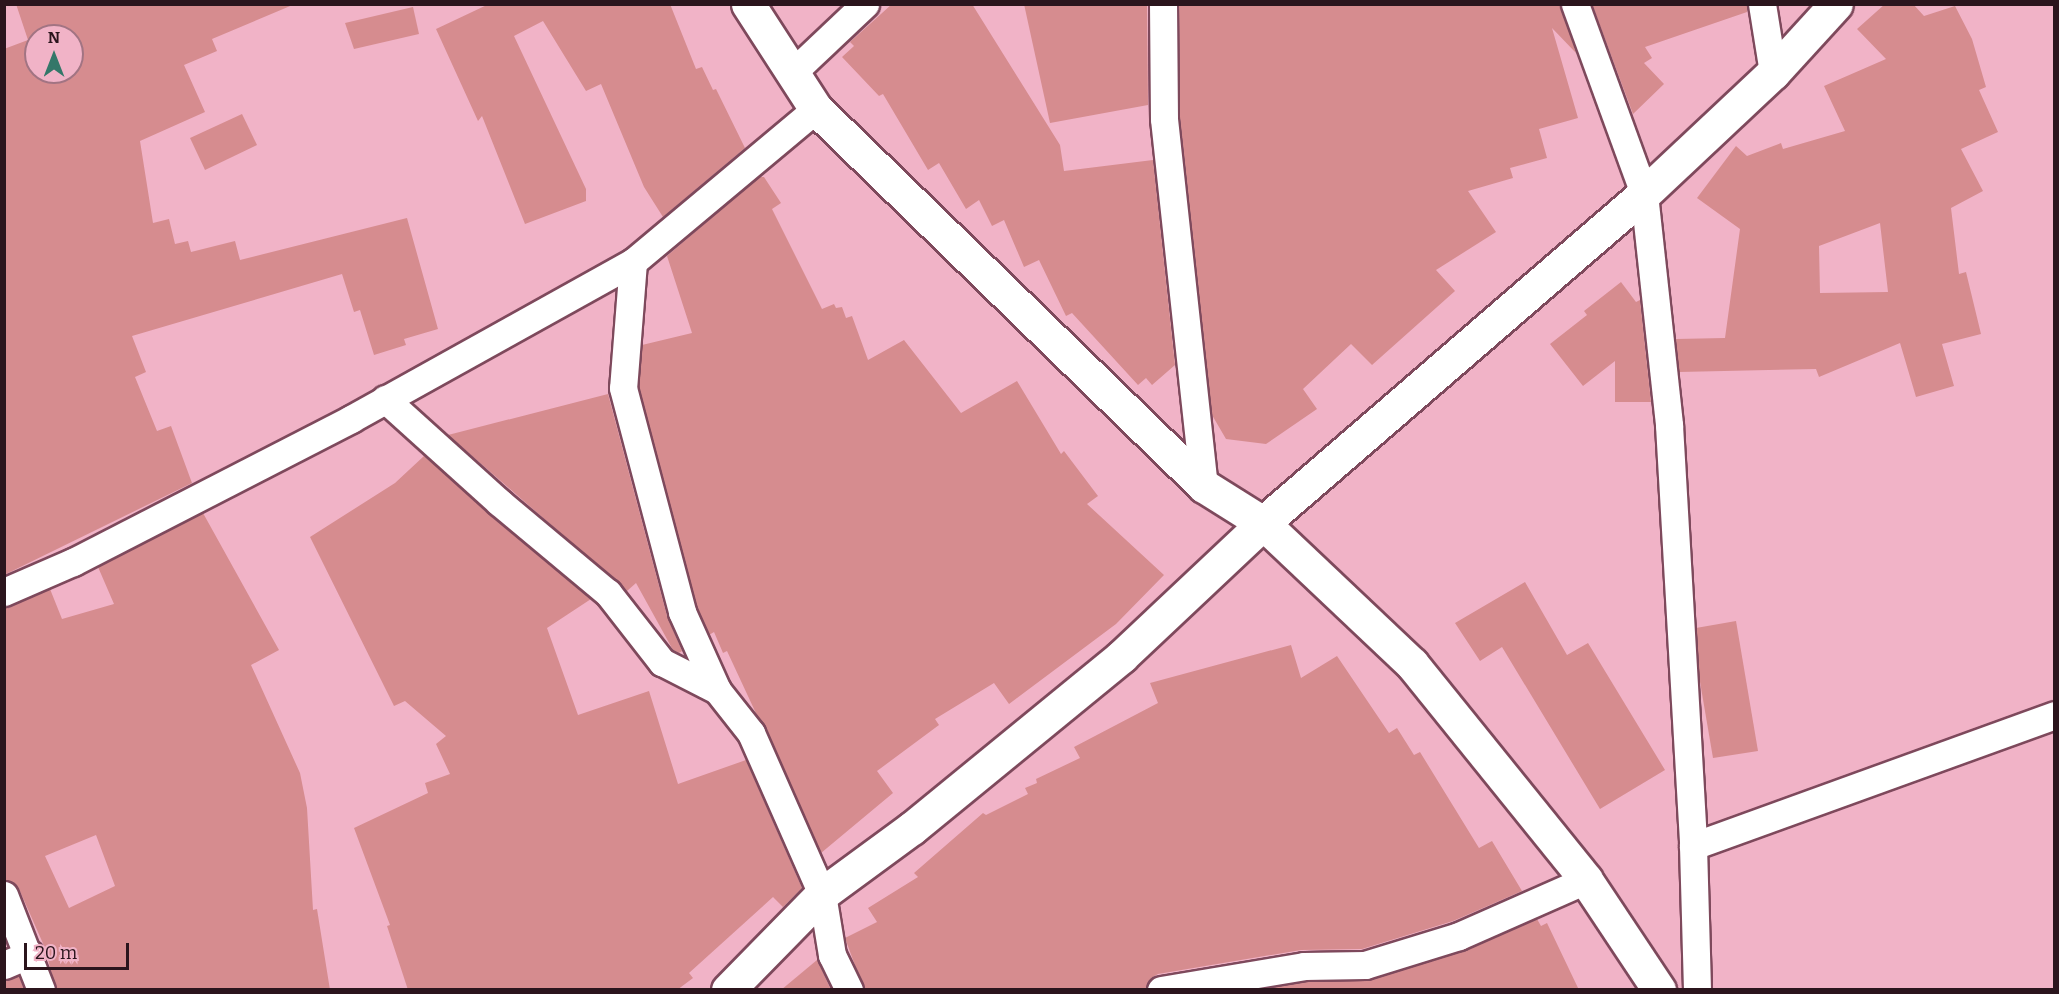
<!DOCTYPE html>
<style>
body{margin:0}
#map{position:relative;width:2059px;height:994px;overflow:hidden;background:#f1b3c7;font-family:Bitter,serif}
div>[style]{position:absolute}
.building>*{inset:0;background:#d68c8f}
.roads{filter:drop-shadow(2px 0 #7e495c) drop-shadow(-2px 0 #7e495c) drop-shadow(0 2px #7e495c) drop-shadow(0 -2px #7e495c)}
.street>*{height:27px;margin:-13.5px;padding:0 13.5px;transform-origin:13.5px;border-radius:13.5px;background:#fff}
.secondary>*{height:33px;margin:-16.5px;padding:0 16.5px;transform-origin:16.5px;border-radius:16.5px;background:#fff}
span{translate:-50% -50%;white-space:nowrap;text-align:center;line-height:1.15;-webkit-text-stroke:6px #f1b3c7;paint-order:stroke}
.frame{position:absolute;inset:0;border:6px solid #2b151d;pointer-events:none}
.north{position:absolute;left:24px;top:24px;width:60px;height:60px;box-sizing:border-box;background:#f1b3c7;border:2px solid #a27483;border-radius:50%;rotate:0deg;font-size:16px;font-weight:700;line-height:24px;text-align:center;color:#2b151d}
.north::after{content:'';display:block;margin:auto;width:21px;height:27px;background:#347769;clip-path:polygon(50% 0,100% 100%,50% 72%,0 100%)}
.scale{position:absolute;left:24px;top:943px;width:105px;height:27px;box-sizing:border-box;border:3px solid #2b151d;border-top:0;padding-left:8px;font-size:18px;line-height:21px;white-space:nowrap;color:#2b151d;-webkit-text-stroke:4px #f1b3c7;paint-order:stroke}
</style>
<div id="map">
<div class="building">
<div style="clip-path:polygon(evenodd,16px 4px,295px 4px,212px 39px,217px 51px,184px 65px,205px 112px,140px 141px,153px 223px,169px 219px,175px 244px,188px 241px,191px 252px,235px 241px,240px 260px,407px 218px,438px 329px,404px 339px,406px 345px,374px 355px,360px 310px,354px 312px,342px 274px,132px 336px,146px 372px,135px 377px,157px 431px,171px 426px,192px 483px,4px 575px,4px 49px,28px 40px,16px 4px,36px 36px,72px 36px,72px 72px,36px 72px,36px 36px)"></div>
<div style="clip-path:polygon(489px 4px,670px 4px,696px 69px,702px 67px,713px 90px,716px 89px,745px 148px,663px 217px,644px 187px,601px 84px,586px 91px,543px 21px,514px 36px,586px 189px,586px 201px,525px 224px,482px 116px,478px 121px,436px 29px)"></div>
<div style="clip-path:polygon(892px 4px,972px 4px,1060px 145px,1064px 171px,1153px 160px,1175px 365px,1152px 385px,1146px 378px,1138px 385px,1072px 313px,1066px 316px,1039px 260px,1024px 267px,1004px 220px,992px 226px,979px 200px,966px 209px,939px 163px,928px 170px,883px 94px,879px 96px,842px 57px,854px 46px,850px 42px)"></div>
<div style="clip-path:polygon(1024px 4px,1147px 4px,1148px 105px,1050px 123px)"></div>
<div style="clip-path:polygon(1179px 4px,1560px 4px,1576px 53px,1552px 28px,1578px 118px,1539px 129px,1547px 158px,1510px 168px,1513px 178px,1468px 191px,1496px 232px,1436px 270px,1455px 291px,1372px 365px,1351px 344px,1303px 389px,1317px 409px,1266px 444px,1226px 439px,1212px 415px,1180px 118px)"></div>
<div style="clip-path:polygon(1592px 4px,1747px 4px,1747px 12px,1645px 47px,1652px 58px,1644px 63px,1664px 84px,1633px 114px)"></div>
<div style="clip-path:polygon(evenodd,1885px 4px,1913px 4px,1924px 16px,1955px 6px,1972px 39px,1986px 87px,1979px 90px,1998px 132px,1961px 149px,1983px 191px,1951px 208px,1959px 274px,1966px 272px,1981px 334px,1942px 344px,1954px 386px,1916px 397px,1900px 343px,1819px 377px,1816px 369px,1679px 372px,1676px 339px,1725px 338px,1740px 229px,1697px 198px,1736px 146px,1747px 156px,1781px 143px,1783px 149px,1845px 131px,1824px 86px,1886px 59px,1857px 29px,1885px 4px,1880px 223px,1888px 292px,1820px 293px,1819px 246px,1880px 223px)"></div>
<div style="clip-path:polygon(413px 7px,419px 34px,354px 49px,345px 23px)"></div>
<div style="clip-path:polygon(242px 114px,257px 145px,205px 170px,190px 138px)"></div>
<div style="clip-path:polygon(759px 177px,764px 177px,781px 203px,772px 209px,822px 309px,834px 304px,836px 308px,842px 307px,846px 318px,852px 316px,868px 360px,904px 340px,961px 413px,1017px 381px,1061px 454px,1064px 451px,1098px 496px,1087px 504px,1164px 575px,1116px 624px,1009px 704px,994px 683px,935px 719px,939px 725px,877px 771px,893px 793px,821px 853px,727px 651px,723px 653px,714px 632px,709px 635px,697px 607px,639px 387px,642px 345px,692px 333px,667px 256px)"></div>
<div style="clip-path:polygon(1621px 282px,1636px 302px,1640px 300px,1651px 402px,1615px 402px,1615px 361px,1583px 386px,1550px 344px,1587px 315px,1584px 311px)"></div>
<div style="clip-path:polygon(608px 394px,667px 616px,682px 651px,679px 653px,673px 650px,636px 583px,627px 591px,448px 435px)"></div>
<div style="clip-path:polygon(424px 456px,591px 599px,547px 628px,578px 715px,649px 691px,678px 784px,746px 760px,802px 888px,783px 907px,773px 897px,689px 973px,693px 978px,677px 990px,408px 990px,387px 926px,390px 925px,354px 828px,428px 793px,425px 783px,450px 774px,436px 744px,446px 736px,405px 701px,394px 706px,310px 537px,395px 483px)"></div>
<div style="clip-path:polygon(evenodd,203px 513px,279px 650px,251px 665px,300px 773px,307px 808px,313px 910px,317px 909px,330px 990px,56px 990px,45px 948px,19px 889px,4px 880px,4px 607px,50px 589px,62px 619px,114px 604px,98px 567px,203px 513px,96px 835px,115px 886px,69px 908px,45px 856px,96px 835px)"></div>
<div style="clip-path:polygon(1525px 582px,1567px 655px,1588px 643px,1665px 770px,1600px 809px,1502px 647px,1480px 661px,1455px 623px)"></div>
<div style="clip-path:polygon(1736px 621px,1758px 751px,1713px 758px,1699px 676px,1696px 628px)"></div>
<div style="clip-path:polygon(1291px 645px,1301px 678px,1337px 656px,1389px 733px,1397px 728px,1414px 755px,1420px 752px,1479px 848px,1492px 841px,1522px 891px,1453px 921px,1362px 949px,1301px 950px,1158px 974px,1151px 978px,1146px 990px,864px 990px,845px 938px,877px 922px,868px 908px,918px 877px,914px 873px,983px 813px,986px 815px,1028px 794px,1025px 788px,1037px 783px,1036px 779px,1080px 758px,1074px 747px,1158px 703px,1150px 683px)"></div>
<div style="clip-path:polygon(1537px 919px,1541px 926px,1547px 923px,1579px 990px,1259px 990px,1305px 982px,1370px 980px,1464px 951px)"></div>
<div style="clip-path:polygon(817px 960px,831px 990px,781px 990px)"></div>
<div style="clip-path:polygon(19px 976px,24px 990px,4px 990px,4px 980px)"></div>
</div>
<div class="roads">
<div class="street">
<div style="left:1163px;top:4px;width:115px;rotate:89.5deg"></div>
<div style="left:1164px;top:119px;width:369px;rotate:83.8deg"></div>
<div style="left:1575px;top:4px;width:202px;rotate:70deg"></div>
<div style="left:1644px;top:194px;width:232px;rotate:83.8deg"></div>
<div style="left:1669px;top:425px;width:422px;rotate:86.7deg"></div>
<div style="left:1693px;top:846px;width:144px;rotate:88.4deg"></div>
<div style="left:1762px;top:4px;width:70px;rotate:80.9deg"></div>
<div style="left:791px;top:74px;width:102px;rotate:-43.4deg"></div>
<div style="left:633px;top:262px;width:126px;rotate:94.5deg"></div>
<div style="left:623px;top:388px;width:232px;rotate:75.2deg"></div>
<div style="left:682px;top:612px;width:85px;rotate:65.8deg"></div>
<div style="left:717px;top:690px;width:55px;rotate:51.7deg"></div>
<div style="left:751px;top:733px;width:176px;rotate:66.2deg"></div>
<div style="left:822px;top:894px;width:62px;rotate:80.7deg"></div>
<div style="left:832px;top:955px;width:39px;rotate:64deg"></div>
<div style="left:385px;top:399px;width:154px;rotate:42.1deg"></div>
<div style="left:499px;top:502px;width:142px;rotate:39.9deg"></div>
<div style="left:608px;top:593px;width:88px;rotate:52deg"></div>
<div style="left:662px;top:662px;width:62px;rotate:27deg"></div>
<div style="left:4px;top:592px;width:75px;rotate:-23.5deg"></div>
<div style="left:73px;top:562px;width:313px;rotate:-27.2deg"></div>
<div style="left:351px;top:419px;width:323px;rotate:-29.1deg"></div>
<div style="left:633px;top:262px;width:239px;rotate:-39.9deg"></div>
<div style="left:1693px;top:846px;width:384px;rotate:-19.9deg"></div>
<div style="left:4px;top:895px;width:102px;rotate:68.7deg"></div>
<div style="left:4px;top:965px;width:28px;rotate:-23deg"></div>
<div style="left:1161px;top:990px;width:145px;rotate:-9.5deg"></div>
<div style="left:1304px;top:966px;width:61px;rotate:-0.9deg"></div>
<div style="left:1365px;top:965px;width:98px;rotate:-17.1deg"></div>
<div style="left:1459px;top:936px;width:139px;rotate:-23.8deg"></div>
</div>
<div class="secondary">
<div style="left:748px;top:4px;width:125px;rotate:57.1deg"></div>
<div style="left:816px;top:109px;width:541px;rotate:44.18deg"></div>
<div style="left:1204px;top:486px;width:70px;rotate:32.1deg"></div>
<div style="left:1263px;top:523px;width:205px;rotate:43.4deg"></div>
<div style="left:1412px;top:664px;width:277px;rotate:51.1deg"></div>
<div style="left:1586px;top:880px;width:132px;rotate:56.4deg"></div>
<div style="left:728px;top:990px;width:134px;rotate:-45.6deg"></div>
<div style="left:822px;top:894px;width:112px;rotate:-36.3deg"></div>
<div style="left:912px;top:828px;width:271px;rotate:-39.3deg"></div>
<div style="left:1122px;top:656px;width:194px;rotate:-43.3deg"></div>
<div style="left:1263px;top:523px;width:503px;rotate:-40.81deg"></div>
<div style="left:1644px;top:194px;width:177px;rotate:-43.2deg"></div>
<div style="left:1773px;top:73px;width:93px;rotate:-47.6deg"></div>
</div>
</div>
<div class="frame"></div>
<div class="north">N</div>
<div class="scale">20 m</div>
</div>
